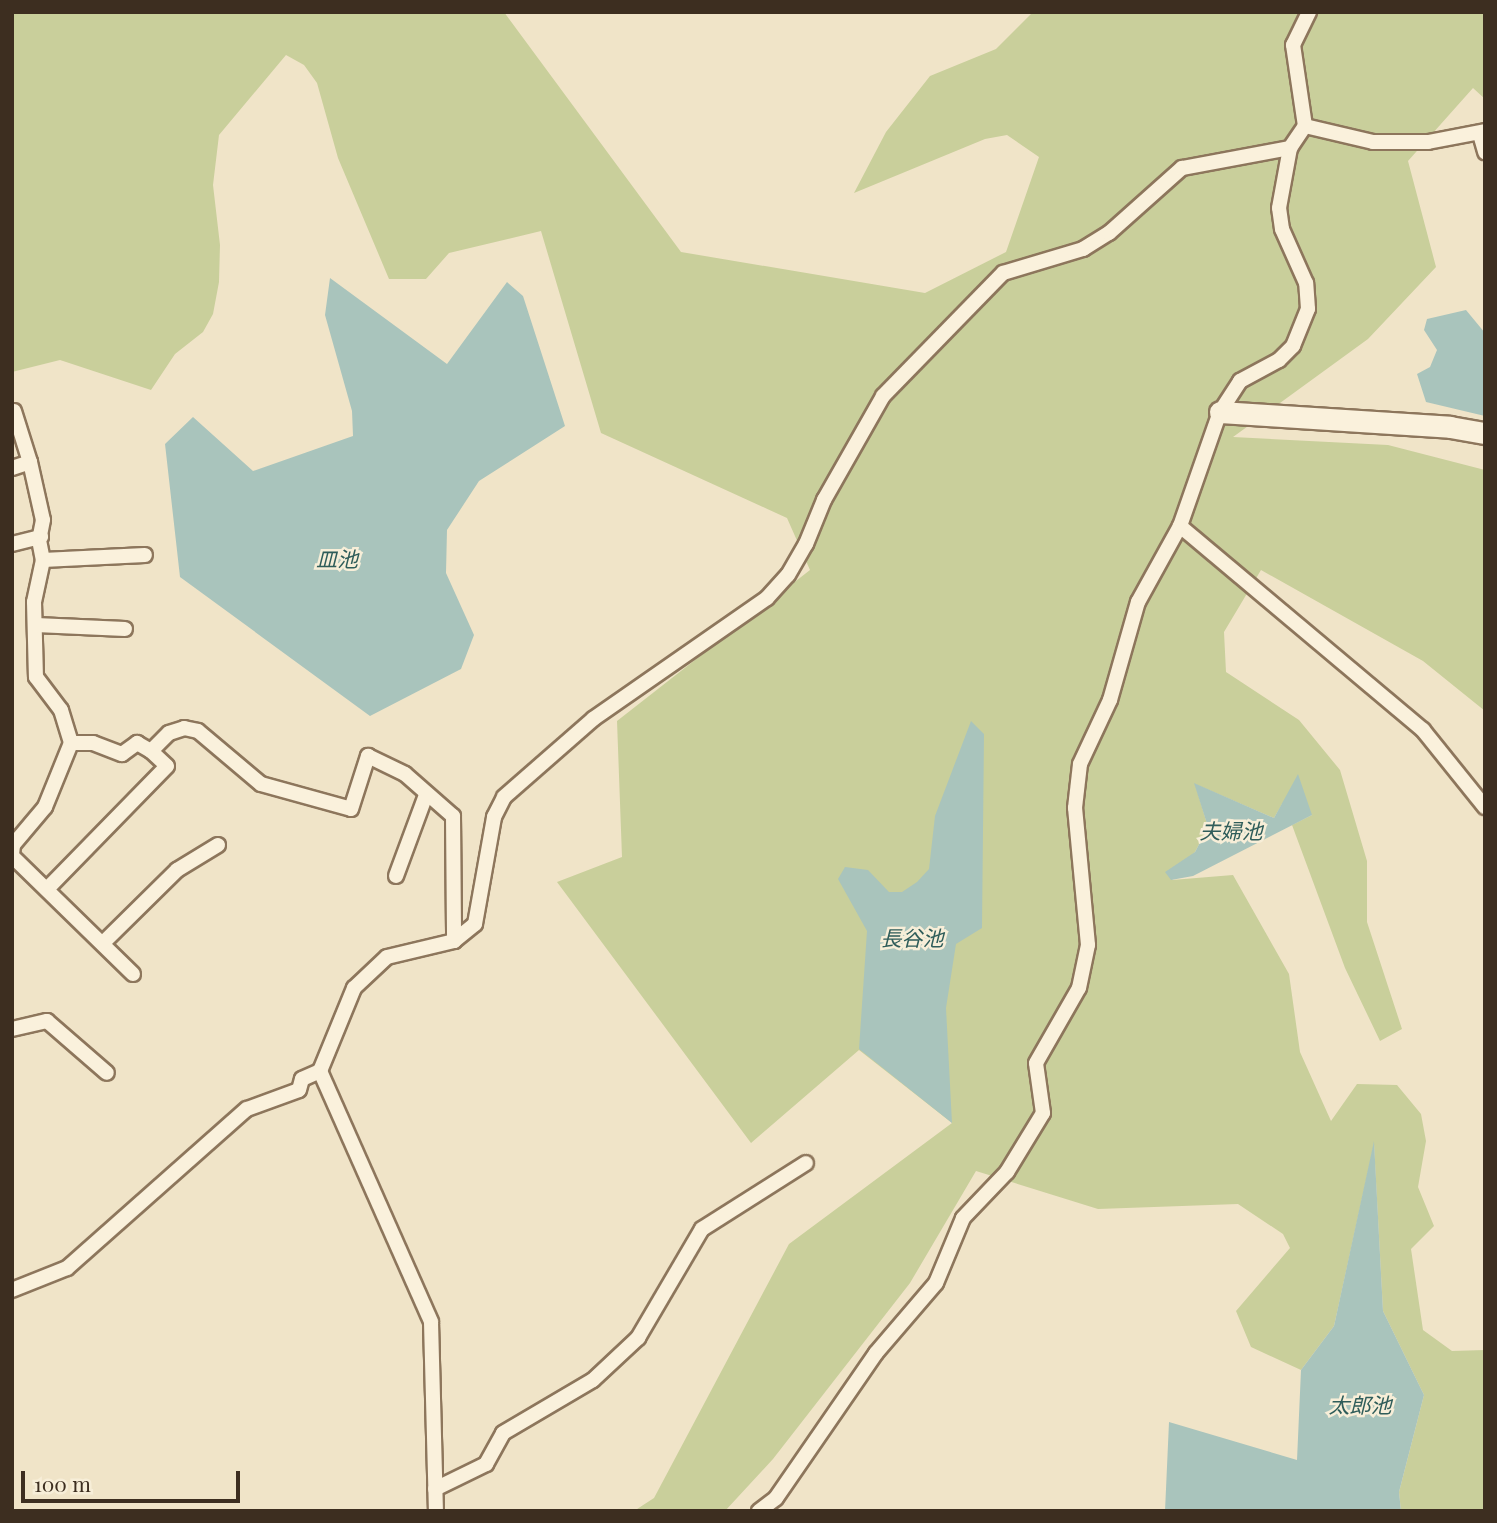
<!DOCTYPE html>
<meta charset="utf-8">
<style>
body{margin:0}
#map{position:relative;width:1497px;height:1523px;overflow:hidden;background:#f0e4c8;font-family:"Playfair Display","Noto Sans JP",serif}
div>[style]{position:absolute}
.green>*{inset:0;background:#c9cf9b}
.water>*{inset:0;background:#a9c4bc}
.roads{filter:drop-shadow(2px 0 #8d765c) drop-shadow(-2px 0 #8d765c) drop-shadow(0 2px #8d765c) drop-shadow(0 -2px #8d765c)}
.street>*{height:14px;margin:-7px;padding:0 7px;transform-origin:7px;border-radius:7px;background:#faf1dc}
.secondary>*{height:21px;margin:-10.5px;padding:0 10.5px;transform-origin:10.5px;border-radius:10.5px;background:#faf1dc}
span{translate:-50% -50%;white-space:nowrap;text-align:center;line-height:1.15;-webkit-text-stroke:5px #f7eed8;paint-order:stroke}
.water-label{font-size:21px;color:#2f5d5a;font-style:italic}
.frame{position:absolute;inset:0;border:14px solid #3d2e20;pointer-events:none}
.scale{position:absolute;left:21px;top:1471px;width:219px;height:32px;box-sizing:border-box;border:4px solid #3d2e20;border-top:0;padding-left:9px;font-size:21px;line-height:24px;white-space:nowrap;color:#3d2e20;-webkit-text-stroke:5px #f7eed8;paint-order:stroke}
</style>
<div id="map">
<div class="green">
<div style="clip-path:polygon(12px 12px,504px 12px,681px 252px,925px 293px,1006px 252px,1039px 157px,1007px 135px,985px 139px,854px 193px,886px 132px,930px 76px,996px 49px,1033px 12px,1485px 12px,1485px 99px,1473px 88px,1408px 161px,1436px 267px,1368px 339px,1233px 437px,1388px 445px,1485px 470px,1485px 711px,1423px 661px,1261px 570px,1224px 632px,1226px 672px,1299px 720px,1340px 770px,1367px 861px,1367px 922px,1402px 1029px,1380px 1041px,1345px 968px,1292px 825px,1312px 815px,1282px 804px,1274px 818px,1195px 784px,1208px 827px,1195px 852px,1172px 880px,1233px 875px,1289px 974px,1300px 1052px,1331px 1121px,1357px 1084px,1397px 1085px,1421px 1114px,1426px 1141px,1418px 1187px,1434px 1226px,1411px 1249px,1423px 1330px,1452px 1351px,1485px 1350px,1485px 1511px,1401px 1511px,1399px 1492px,1424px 1395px,1383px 1311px,1374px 1144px,1334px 1326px,1301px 1370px,1251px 1347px,1236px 1311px,1290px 1248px,1283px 1234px,1238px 1204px,1098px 1209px,976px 1171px,910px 1283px,773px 1459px,725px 1511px,634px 1511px,654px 1498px,789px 1244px,952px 1123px,859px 1050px,751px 1143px,557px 882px,622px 857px,617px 721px,810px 570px,787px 518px,601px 433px,541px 231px,449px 253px,426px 279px,389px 279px,338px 158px,317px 83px,304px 65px,286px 55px,219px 135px,213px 185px,220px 245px,219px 282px,213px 314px,203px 332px,175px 354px,151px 390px,60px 360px,12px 372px)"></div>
</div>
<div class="water">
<div style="clip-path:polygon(330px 278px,447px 364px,507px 282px,523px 296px,565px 426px,479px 481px,447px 530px,446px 573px,474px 635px,461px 669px,370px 716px,180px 577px,165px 444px,193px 417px,253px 471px,353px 436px,352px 411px,325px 315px)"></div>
<div style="clip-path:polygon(1466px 310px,1485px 333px,1485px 416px,1426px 402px,1417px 374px,1430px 367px,1437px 350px,1424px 330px,1427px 319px)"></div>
<div style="clip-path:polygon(971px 721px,984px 734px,982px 928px,956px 944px,946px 1008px,952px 1123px,859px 1049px,867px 931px,838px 879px,845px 867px,868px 870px,889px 892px,902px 892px,917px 882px,929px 869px,935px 816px)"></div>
<div style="clip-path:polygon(1298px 774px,1312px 815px,1193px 876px,1171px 880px,1165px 872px,1195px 852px,1208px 827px,1194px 783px,1274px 818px)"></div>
<div style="clip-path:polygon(1374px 1141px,1383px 1311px,1424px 1395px,1399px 1492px,1401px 1511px,1165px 1511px,1169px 1422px,1297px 1460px,1301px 1370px,1334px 1326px)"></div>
</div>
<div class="roads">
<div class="street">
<div style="left:1305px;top:126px;width:70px;rotate:13.2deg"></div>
<div style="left:1373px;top:142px;width:55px"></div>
<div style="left:1428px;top:142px;width:58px;rotate:-10.9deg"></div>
<div style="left:1480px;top:134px;width:19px;rotate:74deg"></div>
<div style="left:14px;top:411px;width:53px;rotate:72.6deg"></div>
<div style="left:12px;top:468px;width:19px;rotate:-18deg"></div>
<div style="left:30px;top:462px;width:59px;rotate:77.4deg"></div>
<div style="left:43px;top:520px;width:20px;rotate:101deg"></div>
<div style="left:39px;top:540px;width:20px;rotate:79deg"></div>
<div style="left:43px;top:560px;width:43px;rotate:102.1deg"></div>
<div style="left:34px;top:602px;width:75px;rotate:88.5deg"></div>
<div style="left:36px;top:677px;width:41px;rotate:52.9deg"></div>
<div style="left:61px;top:710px;width:34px;rotate:73deg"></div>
<div style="left:71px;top:743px;width:69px;rotate:112.1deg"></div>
<div style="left:45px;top:807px;width:50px;rotate:130.1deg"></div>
<div style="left:13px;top:845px;width:9px;rotate:96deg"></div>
<div style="left:1180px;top:526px;width:317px;rotate:40deg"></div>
<div style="left:1423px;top:730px;width:99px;rotate:51.2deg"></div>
<div style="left:12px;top:544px;width:30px;rotate:-14deg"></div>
<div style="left:43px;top:560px;width:102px;rotate:-2.8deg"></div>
<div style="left:36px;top:625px;width:89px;rotate:2.6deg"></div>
<div style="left:71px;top:743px;width:22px"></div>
<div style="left:93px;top:743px;width:31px;rotate:21deg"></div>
<div style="left:122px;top:754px;width:19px;rotate:-36deg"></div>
<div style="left:137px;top:743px;width:16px;rotate:30deg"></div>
<div style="left:151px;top:751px;width:25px;rotate:-45deg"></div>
<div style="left:169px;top:733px;width:16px;rotate:-18deg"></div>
<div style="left:184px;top:728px;width:14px;rotate:12deg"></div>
<div style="left:198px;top:731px;width:82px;rotate:40.1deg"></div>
<div style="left:261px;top:784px;width:93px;rotate:15.5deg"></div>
<div style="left:351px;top:809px;width:56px;rotate:-72.2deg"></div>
<div style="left:368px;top:756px;width:41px;rotate:25.9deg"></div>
<div style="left:405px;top:774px;width:64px;rotate:41.2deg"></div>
<div style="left:453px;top:816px;width:125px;rotate:89.5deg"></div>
<div style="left:12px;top:856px;width:169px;rotate:44.3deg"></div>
<div style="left:396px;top:876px;width:86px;rotate:-69.7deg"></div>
<div style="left:48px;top:888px;width:170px;rotate:-45.7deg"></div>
<div style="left:167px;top:766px;width:22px;rotate:-137deg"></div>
<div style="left:103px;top:943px;width:104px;rotate:-44.6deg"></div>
<div style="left:177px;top:870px;width:48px;rotate:-31.4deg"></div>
<div style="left:12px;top:1029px;width:36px;rotate:-13deg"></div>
<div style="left:47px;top:1021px;width:79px;rotate:40.9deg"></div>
<div style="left:320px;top:1071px;width:274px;rotate:66.1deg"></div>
<div style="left:431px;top:1322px;width:189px;rotate:88.5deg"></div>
<div style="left:12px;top:1290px;width:59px;rotate:-21.8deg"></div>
<div style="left:67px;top:1268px;width:240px;rotate:-41.5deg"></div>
<div style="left:247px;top:1109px;width:55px;rotate:-20.1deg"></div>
<div style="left:299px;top:1090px;width:11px;rotate:-75deg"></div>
<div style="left:302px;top:1079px;width:20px;rotate:-24deg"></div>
<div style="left:320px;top:1071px;width:90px;rotate:-67.7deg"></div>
<div style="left:354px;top:988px;width:45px;rotate:-43.2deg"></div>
<div style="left:387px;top:957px;width:69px;rotate:-13.4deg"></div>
<div style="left:454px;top:941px;width:27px;rotate:-39deg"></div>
<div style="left:475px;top:924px;width:109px;rotate:-79.9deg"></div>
<div style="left:494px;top:817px;width:22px;rotate:-63deg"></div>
<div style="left:504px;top:797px;width:118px;rotate:-41.2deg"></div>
<div style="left:593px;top:719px;width:212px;rotate:-34.8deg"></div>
<div style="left:767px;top:598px;width:31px;rotate:-48deg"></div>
<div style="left:788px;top:575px;width:36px;rotate:-60deg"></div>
<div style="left:806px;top:544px;width:48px;rotate:-67.8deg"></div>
<div style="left:824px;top:500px;width:120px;rotate:-60.4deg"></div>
<div style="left:883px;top:396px;width:172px;rotate:-45.7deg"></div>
<div style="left:1003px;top:273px;width:84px;rotate:-16.7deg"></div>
<div style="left:1083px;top:249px;width:31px;rotate:-32deg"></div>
<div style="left:1109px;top:233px;width:98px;rotate:-41.7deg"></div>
<div style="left:1182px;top:168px;width:110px;rotate:-10.5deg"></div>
<div style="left:435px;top:1489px;width:57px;rotate:-26.1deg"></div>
<div style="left:486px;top:1464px;width:35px;rotate:-61deg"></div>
<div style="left:503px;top:1433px;width:104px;rotate:-30.5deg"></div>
<div style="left:593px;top:1380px;width:62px;rotate:-43deg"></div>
<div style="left:638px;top:1338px;width:126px;rotate:-59.6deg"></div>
<div style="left:702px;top:1229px;width:123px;rotate:-32.4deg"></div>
<div style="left:759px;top:1511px;width:21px;rotate:-37deg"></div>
<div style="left:776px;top:1498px;width:176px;rotate:-55.4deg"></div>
<div style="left:876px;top:1353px;width:92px;rotate:-49.4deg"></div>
<div style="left:936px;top:1283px;width:70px;rotate:-67.4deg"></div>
<div style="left:963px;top:1218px;width:64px;rotate:-46.3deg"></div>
<div style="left:1007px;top:1172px;width:69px;rotate:-58.6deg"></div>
<div style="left:1043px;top:1113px;width:50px;rotate:-98deg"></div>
<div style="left:1036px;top:1063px;width:86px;rotate:-60.2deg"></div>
<div style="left:1079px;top:988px;width:44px;rotate:-78.2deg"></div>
<div style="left:1088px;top:945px;width:138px;rotate:-95.4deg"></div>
<div style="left:1075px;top:808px;width:44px;rotate:-83.5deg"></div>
<div style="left:1080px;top:764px;width:71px;rotate:-64.9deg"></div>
<div style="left:1110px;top:700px;width:102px;rotate:-74.1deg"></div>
<div style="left:1138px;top:602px;width:87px;rotate:-61.1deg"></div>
<div style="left:1180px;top:526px;width:121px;rotate:-70.7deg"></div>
<div style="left:1220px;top:412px;width:37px;rotate:-57deg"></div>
<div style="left:1240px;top:381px;width:44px;rotate:-28.3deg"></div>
<div style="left:1279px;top:360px;width:20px;rotate:-45deg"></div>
<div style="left:1293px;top:346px;width:40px;rotate:-68deg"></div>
<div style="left:1308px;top:309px;width:26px;rotate:-94deg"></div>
<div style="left:1306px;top:283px;width:59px;rotate:-114deg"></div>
<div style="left:1282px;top:229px;width:21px;rotate:-98deg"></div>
<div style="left:1279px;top:208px;width:61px;rotate:-79.6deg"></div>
<div style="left:1290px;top:148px;width:27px;rotate:-56deg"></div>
<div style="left:1305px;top:126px;width:82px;rotate:-98.4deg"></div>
<div style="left:1293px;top:45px;width:37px;rotate:-64deg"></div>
</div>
<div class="secondary">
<div style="left:1220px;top:412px;width:230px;rotate:3.7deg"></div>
<div style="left:1450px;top:427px;width:36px;rotate:10deg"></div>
</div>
</div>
<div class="water-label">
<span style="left:337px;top:558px">皿池</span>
<span style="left:1231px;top:830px">夫婦池</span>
<span style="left:912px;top:937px">長谷池</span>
<span style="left:1360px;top:1404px">太郎池</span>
</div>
<div class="frame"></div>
<div class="scale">100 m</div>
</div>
